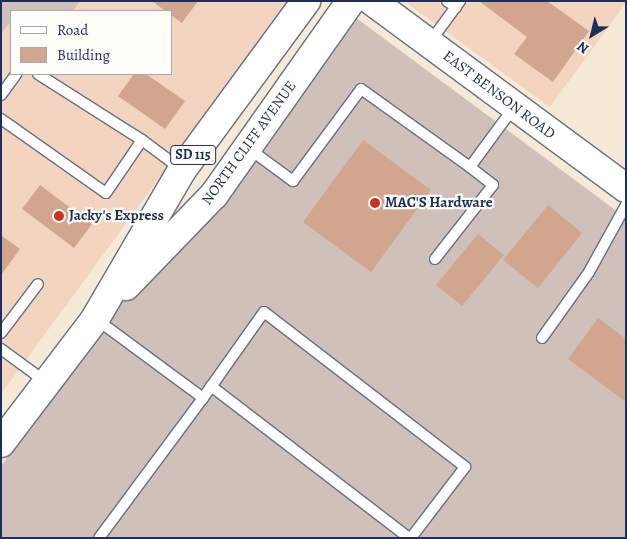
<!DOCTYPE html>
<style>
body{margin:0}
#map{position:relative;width:627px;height:539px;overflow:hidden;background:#f4ead5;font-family:Alegreya,serif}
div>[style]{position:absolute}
.built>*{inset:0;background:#f3d4be}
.industrial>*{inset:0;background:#cfc0ba}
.building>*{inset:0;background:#d2a68e}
.roads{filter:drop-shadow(1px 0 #677088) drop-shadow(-1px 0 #677088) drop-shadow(0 1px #677088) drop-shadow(0 -1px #677088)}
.lane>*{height:10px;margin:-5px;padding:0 5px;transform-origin:5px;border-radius:5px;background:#fff}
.primary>*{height:28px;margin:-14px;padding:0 14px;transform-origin:14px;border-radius:14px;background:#fff}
.dots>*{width:14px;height:14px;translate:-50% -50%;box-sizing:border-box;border:2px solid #fdfcf7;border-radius:50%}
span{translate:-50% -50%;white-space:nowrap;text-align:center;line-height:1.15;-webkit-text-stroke:4.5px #fdfcf7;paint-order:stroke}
.shield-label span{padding:1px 4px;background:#fdfcf7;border:1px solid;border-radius:4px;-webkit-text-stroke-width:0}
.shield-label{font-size:14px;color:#1b2f5e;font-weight:700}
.street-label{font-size:15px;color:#1b2f5e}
.poi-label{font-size:15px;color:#1b2f5e;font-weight:700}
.left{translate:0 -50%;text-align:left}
.frame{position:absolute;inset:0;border:2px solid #1b2f5e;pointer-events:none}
.legend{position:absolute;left:10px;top:10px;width:162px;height:65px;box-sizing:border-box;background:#fdfcf7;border:1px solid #a3aaba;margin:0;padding:6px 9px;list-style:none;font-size:15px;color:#1b2f5e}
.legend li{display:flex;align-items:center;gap:10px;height:25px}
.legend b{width:25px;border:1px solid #a3aaba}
.north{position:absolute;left:567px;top:10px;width:50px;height:50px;-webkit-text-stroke:4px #fdfcf7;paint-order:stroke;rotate:216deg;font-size:14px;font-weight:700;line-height:20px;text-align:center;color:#1b2f5e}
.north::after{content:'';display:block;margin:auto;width:18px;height:22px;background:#1b2f5e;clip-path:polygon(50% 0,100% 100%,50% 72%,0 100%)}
</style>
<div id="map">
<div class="built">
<div style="clip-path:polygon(80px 1px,289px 1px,1px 394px,1px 34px,9px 23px,11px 25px,11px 74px,171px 74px,171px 11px,73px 11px)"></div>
<div style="clip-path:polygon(404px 1px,626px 1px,626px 3px,550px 107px)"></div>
</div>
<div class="industrial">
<div style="clip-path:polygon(1px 1px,80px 1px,73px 11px,11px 11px,11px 25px,9px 24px,1px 34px)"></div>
<div style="clip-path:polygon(340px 6px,626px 218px,626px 538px,1px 538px,1px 466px)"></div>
</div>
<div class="building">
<div style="clip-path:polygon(152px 1px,198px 1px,182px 23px,171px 15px,171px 11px,165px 11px)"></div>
<div style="clip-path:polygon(479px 1px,547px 1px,589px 31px,553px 82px,514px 54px,527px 37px)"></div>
<div style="clip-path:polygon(134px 74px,146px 74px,185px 101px,165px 129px,118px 96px)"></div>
<div style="clip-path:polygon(363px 140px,431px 190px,371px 272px,303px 222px)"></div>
<div style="clip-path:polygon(40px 185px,92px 224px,74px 248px,22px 209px)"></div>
<div style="clip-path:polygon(548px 205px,582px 233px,538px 288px,503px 260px)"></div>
<div style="clip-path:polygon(478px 234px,504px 255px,462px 306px,436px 285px)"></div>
<div style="clip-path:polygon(1px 235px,20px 249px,1px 275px)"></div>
<div style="clip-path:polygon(598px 318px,626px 339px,626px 402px,568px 359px)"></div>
</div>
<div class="roads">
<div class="lane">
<div style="left:447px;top:1px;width:11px;rotate:34deg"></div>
<div style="left:430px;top:42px;width:51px;rotate:-53.8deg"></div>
<div style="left:38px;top:74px;width:123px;rotate:32.4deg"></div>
<div style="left:142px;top:140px;width:49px;rotate:36.6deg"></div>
<div style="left:1px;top:95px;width:26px;rotate:-54deg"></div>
<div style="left:1px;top:119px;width:128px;rotate:35.2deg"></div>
<div style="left:106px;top:193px;width:64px;rotate:-55.8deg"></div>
<div style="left:248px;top:148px;width:56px;rotate:36.3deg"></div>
<div style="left:293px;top:181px;width:114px;rotate:-53.5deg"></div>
<div style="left:361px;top:89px;width:134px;rotate:35.6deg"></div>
<div style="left:470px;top:167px;width:74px;rotate:-53.7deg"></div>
<div style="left:435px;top:259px;width:94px;rotate:-51.9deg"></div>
<div style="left:493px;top:185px;width:29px;rotate:-142deg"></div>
<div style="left:96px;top:319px;width:133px;rotate:36.4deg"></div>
<div style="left:203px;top:398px;width:174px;rotate:126.6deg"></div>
<div style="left:1px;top:333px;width:61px;rotate:-52.9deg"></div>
<div style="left:542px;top:338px;width:81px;rotate:-54.5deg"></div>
<div style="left:589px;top:272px;width:77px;rotate:-61.1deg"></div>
<div style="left:1px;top:349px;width:56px;rotate:36.3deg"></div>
<div style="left:211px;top:386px;width:250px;rotate:37.5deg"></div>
<div style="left:203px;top:398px;width:105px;rotate:-54.7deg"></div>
<div style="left:264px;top:312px;width:254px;rotate:37.6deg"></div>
<div style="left:465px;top:467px;width:89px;rotate:127.3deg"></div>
</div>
<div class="primary">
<div style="left:372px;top:1px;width:315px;rotate:36.4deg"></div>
<div style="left:126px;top:286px;width:127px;rotate:-46deg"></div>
<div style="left:214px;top:195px;width:237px;rotate:-54.8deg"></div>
<div style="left:1px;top:443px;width:156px;rotate:-52.8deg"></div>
<div style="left:95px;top:319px;width:173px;rotate:-59.7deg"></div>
<div style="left:182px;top:170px;width:210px;rotate:-53.7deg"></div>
</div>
</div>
<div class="dots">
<div style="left:375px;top:203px;background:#c8321e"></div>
<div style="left:59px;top:216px;background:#c8321e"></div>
</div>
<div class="shield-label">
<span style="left:193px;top:155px">SD 115</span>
</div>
<div class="street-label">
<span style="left:499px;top:95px;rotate:37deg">EAST BENSON ROAD</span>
<span style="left:249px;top:143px;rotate:-54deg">NORTH CLIFF AVENUE</span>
</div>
<div class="poi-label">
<span class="left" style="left:385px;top:203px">MAC'S Hardware</span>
<span class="left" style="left:69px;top:216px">Jacky's Express</span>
</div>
<div class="frame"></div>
<ul class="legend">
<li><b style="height:6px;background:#fff"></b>Road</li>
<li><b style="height:14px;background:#d2a68e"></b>Building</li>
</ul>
<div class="north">N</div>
</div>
